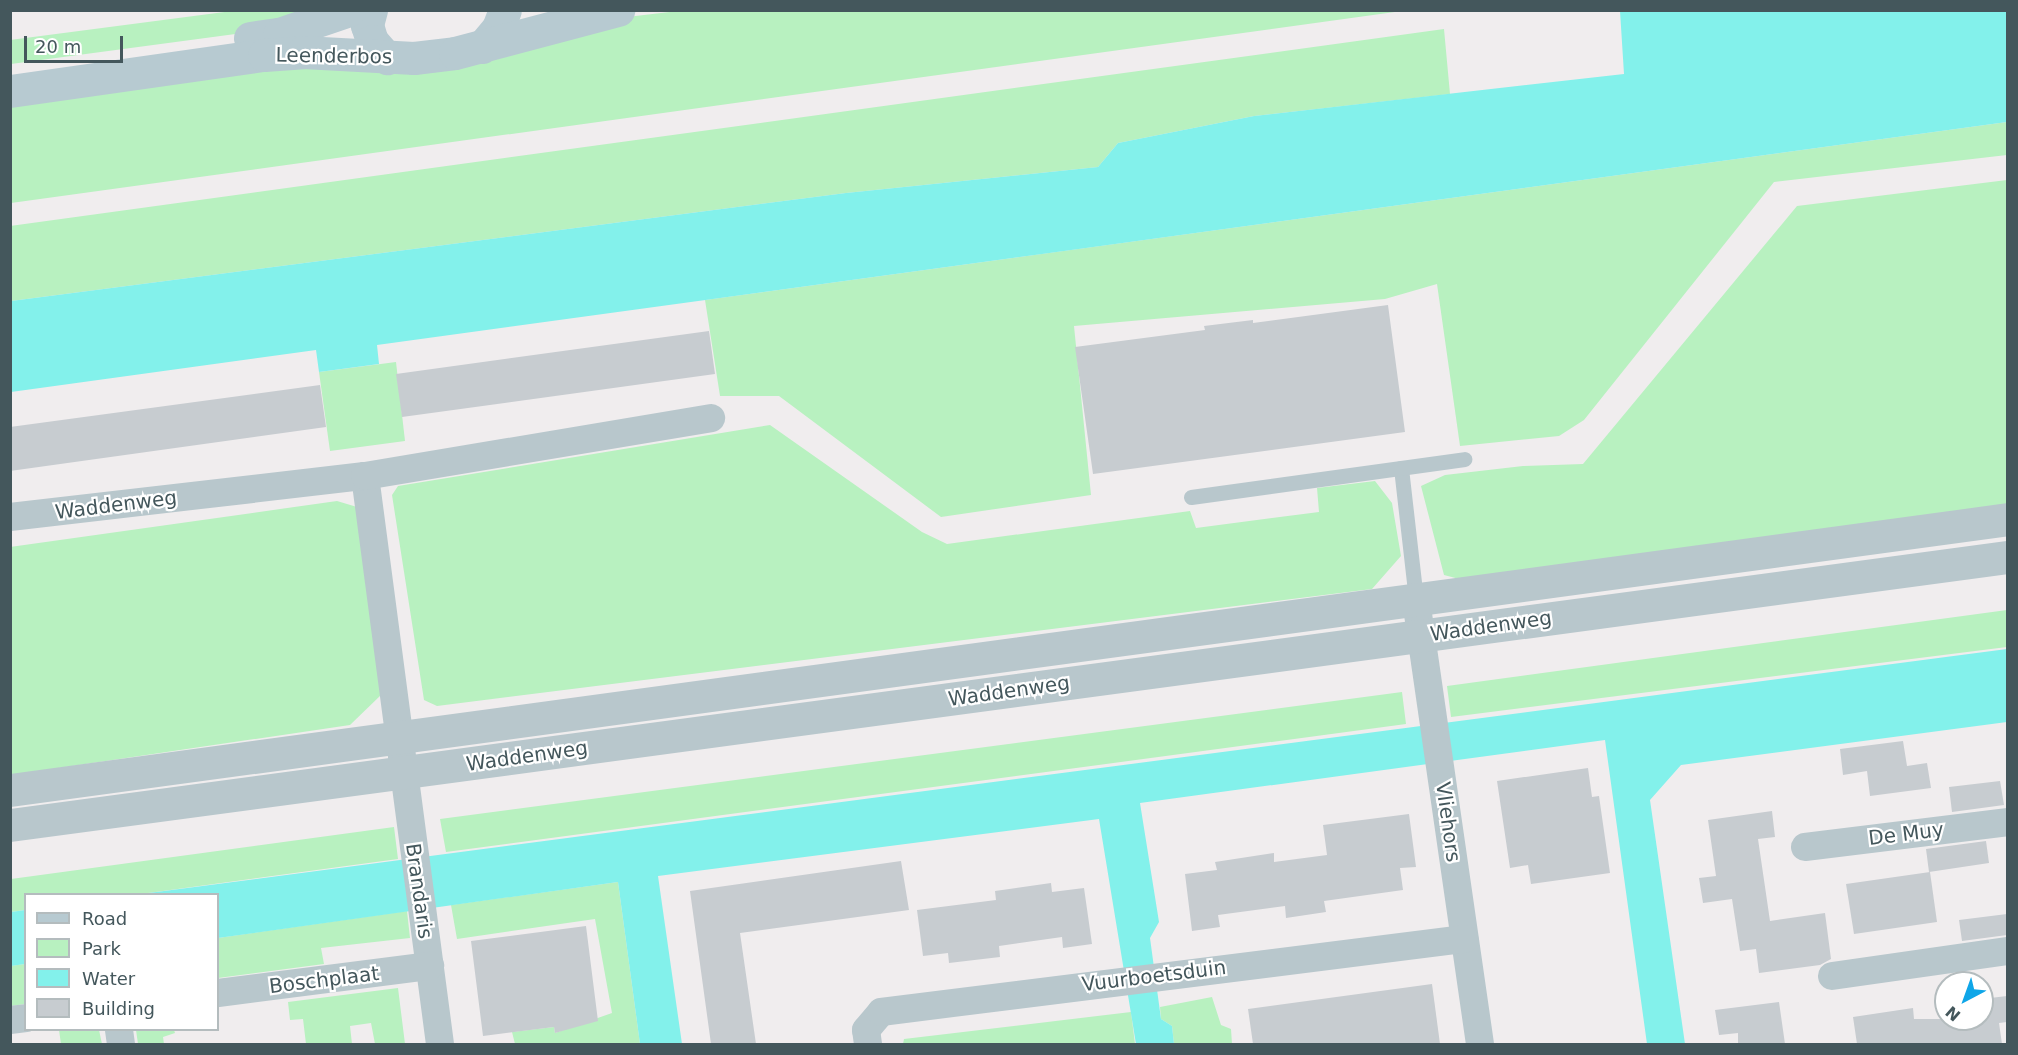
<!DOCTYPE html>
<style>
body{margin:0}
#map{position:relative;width:2018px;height:1055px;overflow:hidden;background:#f0edee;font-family:"DejaVu Sans",sans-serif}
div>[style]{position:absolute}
.green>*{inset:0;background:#b8f1c0}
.water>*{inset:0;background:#83f1eb}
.building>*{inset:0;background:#c7ccd0}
.service>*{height:15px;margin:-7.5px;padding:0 7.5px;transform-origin:7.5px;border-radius:7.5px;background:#b8c7cc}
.minor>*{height:28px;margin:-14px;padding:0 14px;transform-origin:14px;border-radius:14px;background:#b8c7cc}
.tertiary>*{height:33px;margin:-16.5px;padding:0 16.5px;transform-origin:16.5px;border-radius:16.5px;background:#b8c7cc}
.secondary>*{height:33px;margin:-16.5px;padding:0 16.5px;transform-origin:16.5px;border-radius:16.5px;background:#b7cad1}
span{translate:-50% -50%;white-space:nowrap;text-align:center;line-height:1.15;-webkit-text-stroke:4.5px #fff;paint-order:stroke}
.street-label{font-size:20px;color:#44575c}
.frame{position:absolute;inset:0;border:12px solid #44575c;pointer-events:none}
.legend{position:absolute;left:24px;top:893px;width:195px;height:138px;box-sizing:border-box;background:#fff;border:2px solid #b4bcbe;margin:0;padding:8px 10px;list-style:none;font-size:18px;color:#44575c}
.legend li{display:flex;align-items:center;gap:12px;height:30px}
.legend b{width:30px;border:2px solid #b4bcbe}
.north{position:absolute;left:1934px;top:971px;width:60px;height:60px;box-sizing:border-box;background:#fff;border:2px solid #b4bcbe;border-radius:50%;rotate:221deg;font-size:16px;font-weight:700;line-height:24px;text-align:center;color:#44575c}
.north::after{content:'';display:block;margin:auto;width:21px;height:27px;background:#0fa6e8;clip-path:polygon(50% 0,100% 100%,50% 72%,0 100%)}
.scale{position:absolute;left:24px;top:36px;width:99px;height:27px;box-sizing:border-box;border:3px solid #44575c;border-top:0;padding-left:8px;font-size:18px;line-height:21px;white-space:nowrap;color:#44575c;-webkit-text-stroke:4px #fff;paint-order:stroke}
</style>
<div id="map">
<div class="green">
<div style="clip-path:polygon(232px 11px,328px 11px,273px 29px,11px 64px,10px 40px)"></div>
<div style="clip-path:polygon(678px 11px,1402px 11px,11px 203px,10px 101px,253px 67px,441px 70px,509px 56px,610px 19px)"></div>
<div style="clip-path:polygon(1444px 29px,1450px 94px,1254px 116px,1118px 143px,1098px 167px,846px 193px,11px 301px,10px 226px)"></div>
<div style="clip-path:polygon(2007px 122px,2007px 155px,1774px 182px,1584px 420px,1559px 436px,1460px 446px,1437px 284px,1385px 299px,1074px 326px,1091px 495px,941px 517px,779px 396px,720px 396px,705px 300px)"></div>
<div style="clip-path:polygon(2007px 180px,2007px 510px,1463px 580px,1444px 575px,1421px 486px,1445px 475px,1523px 466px,1583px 464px,1797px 206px)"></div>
<div style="clip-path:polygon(396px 362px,405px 441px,330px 451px,319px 372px)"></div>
<div style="clip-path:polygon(770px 425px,922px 532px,947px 544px,1190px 511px,1196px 528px,1319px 512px,1317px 488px,1375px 481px,1392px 503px,1401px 556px,1372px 589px,437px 706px,424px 700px,392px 495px,398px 486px)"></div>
<div style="clip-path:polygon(337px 501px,357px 507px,381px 695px,350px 725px,11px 775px,10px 547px)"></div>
<div style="clip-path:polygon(2007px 610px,2007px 647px,1451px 717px,1447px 686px)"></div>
<div style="clip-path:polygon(1402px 692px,1406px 724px,446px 852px,440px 819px)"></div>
<div style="clip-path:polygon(394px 827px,398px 859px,141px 894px,26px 894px,25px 910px,11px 912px,11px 879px)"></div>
<div style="clip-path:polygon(618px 882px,640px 1044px,515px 1044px,512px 1032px,554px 1027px,555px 1033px,612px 1013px,595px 919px,457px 939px,451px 905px)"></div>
<div style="clip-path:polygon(407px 911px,410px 938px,321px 948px,324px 964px,218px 978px,218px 938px)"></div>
<div style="clip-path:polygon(25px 964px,25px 1004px,11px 1006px,10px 966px)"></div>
<div style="clip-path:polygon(398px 988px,405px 1044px,375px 1044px,371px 1023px,350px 1026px,352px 1044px,306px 1044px,303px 1019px,290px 1020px,288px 1002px)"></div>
<div style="clip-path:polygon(1212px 997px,1221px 1025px,1231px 1029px,1232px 1044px,1174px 1044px,1172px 1026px,1161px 1019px,1160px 1007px)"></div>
<div style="clip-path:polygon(1131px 1012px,1135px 1044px,903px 1044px,904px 1039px)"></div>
<div style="clip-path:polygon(59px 1030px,99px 1030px,102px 1044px,61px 1044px)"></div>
<div style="clip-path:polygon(136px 1030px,174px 1030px,175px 1033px,163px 1037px,164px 1044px,138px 1044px)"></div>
</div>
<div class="water">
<div style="clip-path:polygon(1620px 11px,2007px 11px,2007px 122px,377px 345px,379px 364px,319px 372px,316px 350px,11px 392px,11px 301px,846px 193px,1098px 167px,1118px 143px,1254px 116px,1624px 74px)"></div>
<div style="clip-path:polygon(2007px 649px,2007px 722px,1681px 765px,1650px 800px,1685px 1044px,1647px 1044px,1605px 740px,1140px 803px,1159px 922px,1150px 938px,1161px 1019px,1172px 1026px,1174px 1044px,1136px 1044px,1099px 819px,658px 876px,682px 1044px,640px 1044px,618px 882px,218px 938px,218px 894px,141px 894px)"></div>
<div style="clip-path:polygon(25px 910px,25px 964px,11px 966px,11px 912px)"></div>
</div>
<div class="building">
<div style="clip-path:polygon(1388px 305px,1405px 432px,1093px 474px,1075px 347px,1205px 330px,1204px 326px,1253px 320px,1253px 323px)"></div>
<div style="clip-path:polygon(709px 331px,715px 374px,402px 417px,396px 374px)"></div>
<div style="clip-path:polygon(320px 385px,326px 427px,10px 471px,10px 427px)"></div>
<div style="clip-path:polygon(1903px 741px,1907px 766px,1927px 763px,1931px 788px,1870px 796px,1867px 771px,1843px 775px,1840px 749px)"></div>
<div style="clip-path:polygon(1588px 768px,1592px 797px,1599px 796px,1610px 873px,1531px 884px,1528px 865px,1510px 868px,1497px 781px)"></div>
<div style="clip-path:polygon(2000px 781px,2004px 805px,1952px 812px,1949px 787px)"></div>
<div style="clip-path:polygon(1772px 811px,1775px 837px,1758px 839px,1770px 921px,1825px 913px,1831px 959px,1820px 965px,1759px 973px,1756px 949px,1740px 951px,1732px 899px,1703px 903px,1699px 878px,1716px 876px,1708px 820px)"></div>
<div style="clip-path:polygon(1409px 814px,1416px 867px,1400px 868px,1403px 890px,1324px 901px,1326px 912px,1286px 918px,1285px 906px,1218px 915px,1220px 927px,1192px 931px,1185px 874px,1217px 870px,1215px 862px,1274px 853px,1274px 862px,1327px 855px,1323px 825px)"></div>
<div style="clip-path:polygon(1986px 841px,1989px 863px,1929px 872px,1926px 849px)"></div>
<div style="clip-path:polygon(901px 861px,909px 910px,740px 933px,756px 1044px,711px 1044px,690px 891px)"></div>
<div style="clip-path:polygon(1930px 872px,1937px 922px,1854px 934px,1846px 884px)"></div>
<div style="clip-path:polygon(1051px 883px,1052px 892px,1084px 888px,1092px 944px,1063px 948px,1062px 937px,999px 946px,1000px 957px,949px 963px,948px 953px,923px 956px,917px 910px,996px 900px,995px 891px)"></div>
<div style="clip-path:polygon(2007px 914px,2007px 935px,1962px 941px,1959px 920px)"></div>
<div style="clip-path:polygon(586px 926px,598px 1021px,555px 1033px,554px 1027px,483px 1036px,471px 941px)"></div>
<div style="clip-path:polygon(1432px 984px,1440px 1044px,1253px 1044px,1248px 1009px)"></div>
<div style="clip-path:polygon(2007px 996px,2007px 1022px,1999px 1023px,2002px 1044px,1857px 1044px,1853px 1017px,1913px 1008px,1914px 1019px,1982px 1019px,1982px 999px)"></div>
<div style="clip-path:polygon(1779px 1002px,1785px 1044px,1738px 1044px,1738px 1033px,1719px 1035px,1715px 1010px)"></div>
</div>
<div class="service">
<div style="left:1401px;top:468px;width:133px;rotate:83.5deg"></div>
<div style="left:1191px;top:497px;width:276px;rotate:-7.9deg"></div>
</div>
<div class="minor">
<div style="left:365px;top:476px;width:573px;rotate:82.48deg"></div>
<div style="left:10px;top:517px;width:357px;rotate:-6.6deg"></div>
<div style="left:365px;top:476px;width:351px;rotate:-9.5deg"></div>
<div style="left:1416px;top:600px;width:449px;rotate:81.8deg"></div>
<div style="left:1805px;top:847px;width:205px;rotate:-7deg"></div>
<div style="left:1832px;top:976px;width:178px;rotate:-8.1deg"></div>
<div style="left:218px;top:993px;width:214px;rotate:-7.3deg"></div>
<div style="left:10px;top:1020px;width:16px;rotate:-7deg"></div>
<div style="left:119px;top:1030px;width:14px;rotate:82deg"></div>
<div style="left:868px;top:1044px;width:14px;rotate:-98deg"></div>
<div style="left:866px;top:1030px;width:23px;rotate:-50deg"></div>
<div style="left:881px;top:1012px;width:588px;rotate:-7.14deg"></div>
</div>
<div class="tertiary">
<div style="left:10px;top:790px;width:2016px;rotate:-7.72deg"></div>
<div style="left:10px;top:825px;width:2016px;rotate:-7.64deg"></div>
</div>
<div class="secondary">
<div style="left:371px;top:10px;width:16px;rotate:105deg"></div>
<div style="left:367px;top:25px;width:17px;rotate:73deg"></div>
<div style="left:372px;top:41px;width:23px;rotate:49deg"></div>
<div style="left:250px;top:38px;width:29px;rotate:-8deg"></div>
<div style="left:279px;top:34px;width:74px;rotate:-18.9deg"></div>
<div style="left:482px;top:47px;width:25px;rotate:-50deg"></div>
<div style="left:498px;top:28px;width:19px;rotate:-69deg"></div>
<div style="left:10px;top:91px;width:257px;rotate:-8.1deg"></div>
<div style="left:264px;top:55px;width:39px;rotate:-4deg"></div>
<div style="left:303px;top:52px;width:111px;rotate:3.1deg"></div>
<div style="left:414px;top:58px;width:41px;rotate:-7deg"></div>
<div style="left:455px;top:53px;width:169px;rotate:-14.8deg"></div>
</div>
<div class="street-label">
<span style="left:334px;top:56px;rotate:1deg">Leenderbos</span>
<span style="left:116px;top:505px;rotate:-7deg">Waddenweg</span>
<span style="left:1491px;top:626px;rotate:-8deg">Waddenweg</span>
<span style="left:1009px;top:691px;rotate:-8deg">Waddenweg</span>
<span style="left:527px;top:756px;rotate:-8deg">Waddenweg</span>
<span style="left:1448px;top:822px;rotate:82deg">Vliehors</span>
<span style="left:1906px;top:834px;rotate:-7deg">De Muy</span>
<span style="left:419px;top:891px;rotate:82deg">Brandaris</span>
<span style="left:1154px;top:976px;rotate:-7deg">Vuurboetsduin</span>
<span style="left:324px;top:980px;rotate:-7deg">Boschplaat</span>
</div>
<div class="frame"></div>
<ul class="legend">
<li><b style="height:8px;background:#b7cad1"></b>Road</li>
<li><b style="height:16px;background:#b8f1c0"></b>Park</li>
<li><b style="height:16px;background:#83f1eb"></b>Water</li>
<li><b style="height:16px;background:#c7ccd0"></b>Building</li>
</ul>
<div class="north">N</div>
<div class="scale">20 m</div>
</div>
